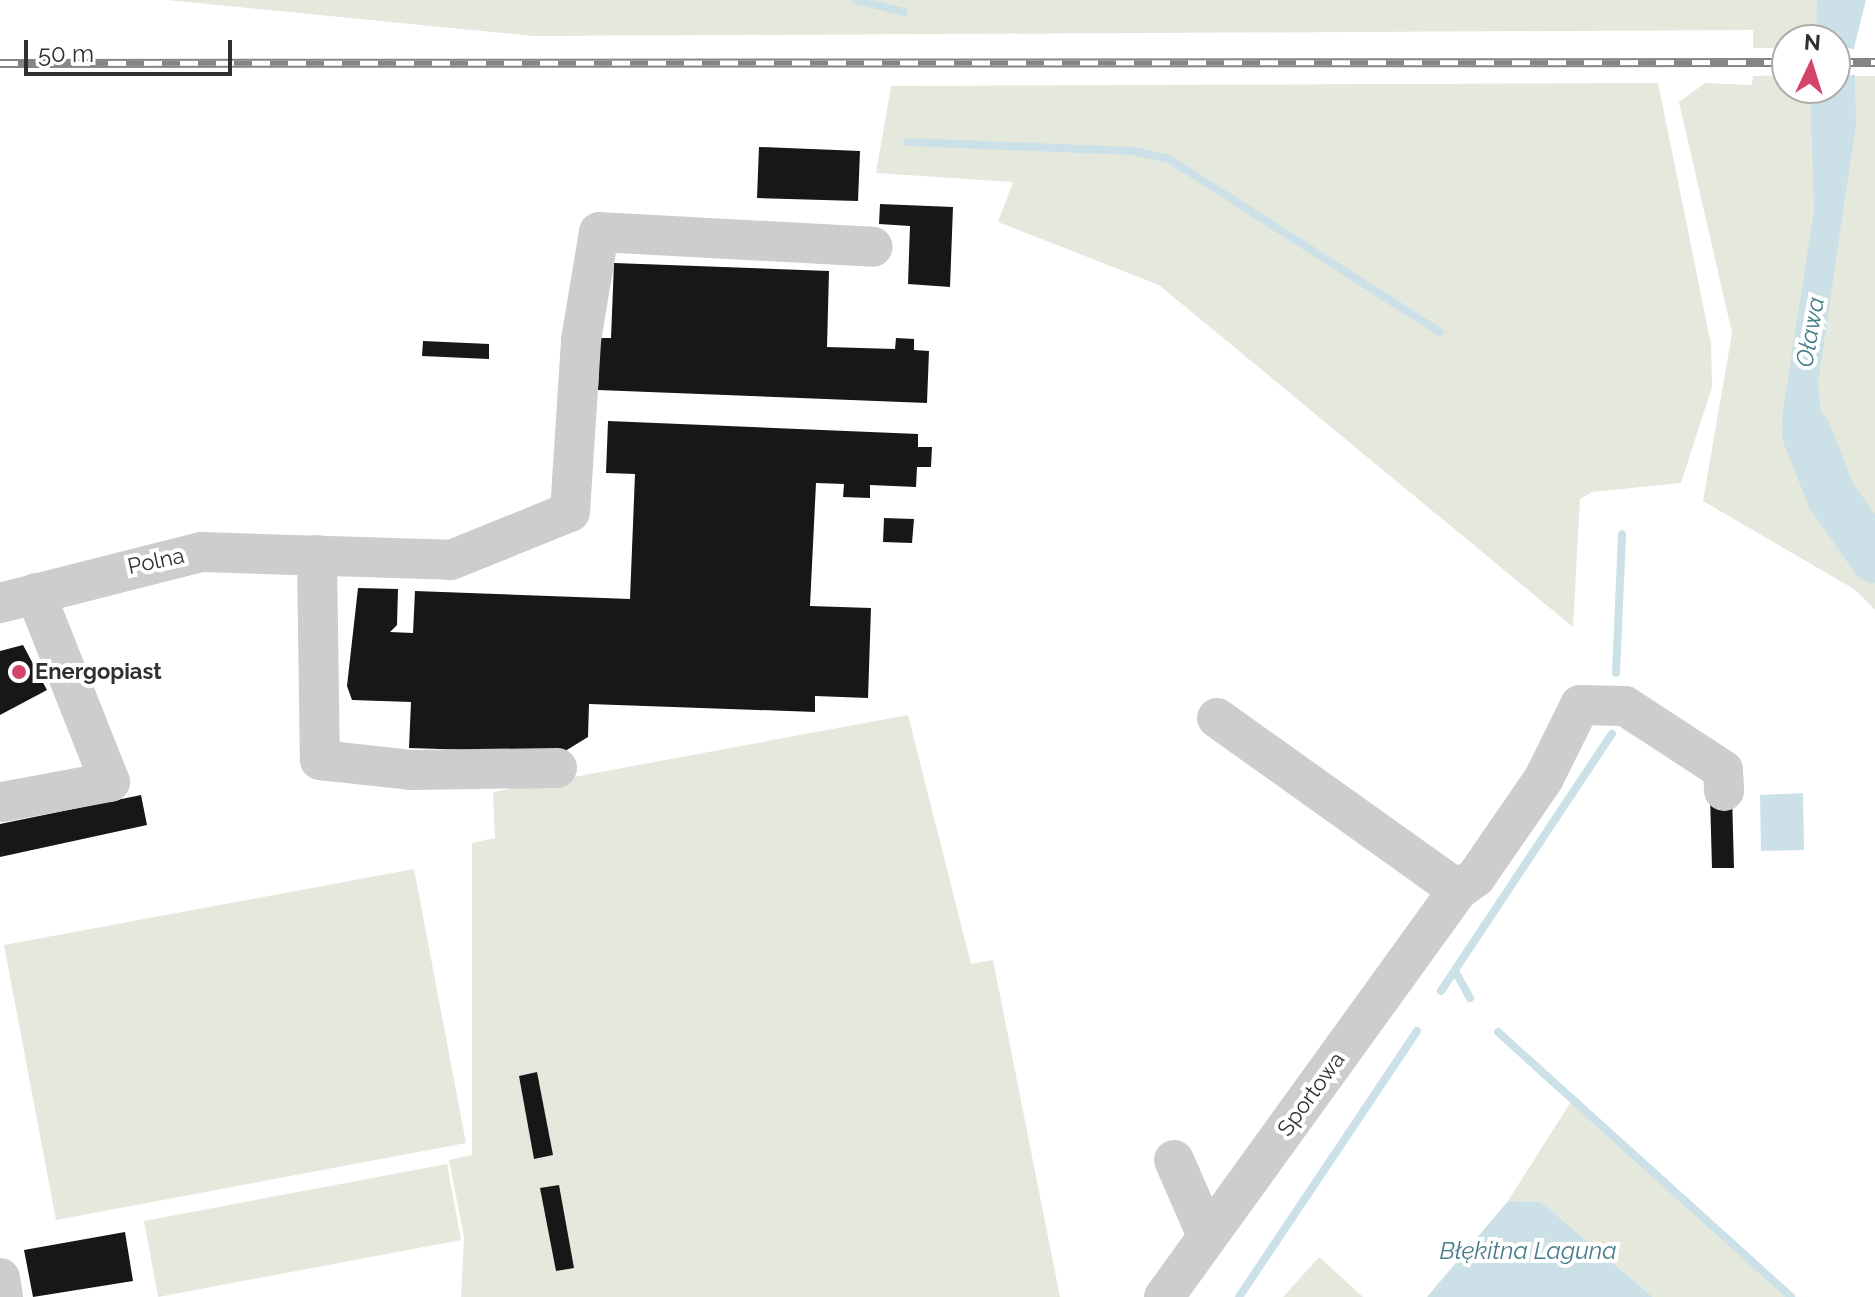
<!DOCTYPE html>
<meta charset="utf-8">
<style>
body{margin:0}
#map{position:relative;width:1875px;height:1297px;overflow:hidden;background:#fff;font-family:Raleway,sans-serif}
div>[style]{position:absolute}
.green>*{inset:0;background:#e5e8dd}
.water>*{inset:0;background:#cbe1e7}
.pier>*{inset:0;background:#fff}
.round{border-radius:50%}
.stream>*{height:8px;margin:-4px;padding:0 4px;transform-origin:4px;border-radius:4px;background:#cbe1e7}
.river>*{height:50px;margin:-25px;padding:0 25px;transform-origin:25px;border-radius:25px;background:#cbe1e7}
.building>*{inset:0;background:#171717}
.minor>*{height:40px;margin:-20px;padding:0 20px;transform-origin:20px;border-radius:20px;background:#cdcdcd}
.rail>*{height:9px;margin-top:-4.5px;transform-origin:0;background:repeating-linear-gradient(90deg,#fff 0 18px,#858585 0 36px);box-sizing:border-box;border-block:2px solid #858585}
.dots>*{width:22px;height:22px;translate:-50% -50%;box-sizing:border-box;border:4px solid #fff;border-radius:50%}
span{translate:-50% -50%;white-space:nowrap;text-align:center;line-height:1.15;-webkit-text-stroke:8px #fff;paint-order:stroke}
.street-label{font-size:22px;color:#303030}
.poi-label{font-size:22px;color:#303030;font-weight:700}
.left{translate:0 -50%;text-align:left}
.water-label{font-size:24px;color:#467c8a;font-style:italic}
.north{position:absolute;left:1771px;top:24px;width:80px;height:80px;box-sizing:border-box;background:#fff;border:2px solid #acacac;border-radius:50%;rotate:4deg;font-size:22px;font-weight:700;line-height:32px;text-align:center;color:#303030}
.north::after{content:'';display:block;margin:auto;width:28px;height:36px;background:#d34669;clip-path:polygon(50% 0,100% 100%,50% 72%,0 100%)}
.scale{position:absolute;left:24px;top:40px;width:208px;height:36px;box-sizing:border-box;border:4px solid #303030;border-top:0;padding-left:10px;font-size:24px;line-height:28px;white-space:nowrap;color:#303030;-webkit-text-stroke:6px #fff;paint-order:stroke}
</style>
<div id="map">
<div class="green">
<div style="clip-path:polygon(167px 0,1817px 0,1818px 23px,1816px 40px,1787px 40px,1787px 48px,1753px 48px,1753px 30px,534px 36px)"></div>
<div style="clip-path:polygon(1787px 75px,1787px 88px,1835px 88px,1835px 76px,1875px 76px,1875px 610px,1854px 589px,1703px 501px,1732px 333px,1679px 102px,1705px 83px,1752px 85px,1753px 76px)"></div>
<div style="clip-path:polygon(1658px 83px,1711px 344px,1712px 387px,1681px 483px,1592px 492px,1580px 499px,1573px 627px,1159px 285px,998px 222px,1013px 182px,876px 173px,891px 86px)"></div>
<div style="clip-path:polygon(908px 715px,971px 964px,993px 960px,1060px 1297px,461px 1297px,464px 1237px,449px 1160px,472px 1155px,472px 843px,495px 838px,493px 792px)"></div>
<div style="clip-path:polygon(414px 869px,466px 1143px,56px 1220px,4px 945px)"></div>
<div style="clip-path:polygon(1572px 1100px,1786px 1297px,1653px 1297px,1541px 1202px,1508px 1201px)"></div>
<div style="clip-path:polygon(447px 1164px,461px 1240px,158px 1297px,144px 1221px)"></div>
<div style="clip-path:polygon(1319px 1257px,1363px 1297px,1283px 1297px)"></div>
</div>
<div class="water">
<div style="clip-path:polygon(1817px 0,1866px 0,1854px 48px,1856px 124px,1818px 383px,1825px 447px,1845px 491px,1821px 503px,1785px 446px,1782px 417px,1814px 210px,1810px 88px,1835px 88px,1835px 40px,1816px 40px)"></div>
<div style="clip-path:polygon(1803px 793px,1804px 850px,1761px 851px,1760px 795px)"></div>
<div style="clip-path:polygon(1508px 1201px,1541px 1202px,1653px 1297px,1427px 1297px)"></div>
</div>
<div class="pier">
<div class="round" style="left:1833px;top:48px;width:28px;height:28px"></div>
</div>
<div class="stream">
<div style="left:856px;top:0;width:49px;rotate:14deg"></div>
<div style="left:908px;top:142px;width:224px;rotate:2.3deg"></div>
<div style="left:1132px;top:151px;width:38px;rotate:12deg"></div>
<div style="left:1169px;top:159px;width:321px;rotate:32.6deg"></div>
<div style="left:1616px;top:673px;width:139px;rotate:-87.5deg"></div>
<div style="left:1455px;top:971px;width:31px;rotate:61deg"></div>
<div style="left:1441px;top:991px;width:309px;rotate:-56.4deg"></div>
<div style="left:1498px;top:1032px;width:395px;rotate:42.1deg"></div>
<div style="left:1239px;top:1297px;width:320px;rotate:-56.2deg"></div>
</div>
<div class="river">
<div style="left:1807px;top:434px;width:68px;rotate:68.4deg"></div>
<div style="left:1832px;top:497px;width:75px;rotate:54.8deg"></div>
</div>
<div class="building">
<div style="clip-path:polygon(759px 147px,860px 151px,858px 201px,757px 198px)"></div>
<div style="clip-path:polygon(880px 204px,953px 207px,950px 287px,908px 284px,910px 226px,879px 224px)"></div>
<div style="clip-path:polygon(614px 263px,829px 271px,827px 347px,895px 349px,896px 338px,914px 339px,914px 350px,929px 351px,927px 403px,598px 390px,600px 338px,611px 338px)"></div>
<div style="clip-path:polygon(423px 341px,489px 344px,489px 359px,422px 356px)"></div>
<div style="clip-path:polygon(608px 421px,918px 434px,918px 447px,932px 447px,931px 467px,917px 467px,916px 487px,870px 485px,870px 498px,843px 497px,844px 484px,816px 483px,810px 606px,871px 608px,868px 698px,815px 696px,815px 712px,589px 704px,588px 737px,562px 753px,409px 748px,411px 702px,352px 700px,347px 686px,358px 588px,398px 589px,397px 625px,390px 632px,413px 633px,415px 591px,630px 599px,635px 474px,606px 473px)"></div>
<div style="clip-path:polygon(884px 518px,914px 519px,912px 543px,883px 542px)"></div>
<div style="clip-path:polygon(23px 645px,47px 690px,0 715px,0 651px)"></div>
<div style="clip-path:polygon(141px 795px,147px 825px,0 857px,0 824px)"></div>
<div style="clip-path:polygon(1732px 795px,1734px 868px,1712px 868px,1710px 796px)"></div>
<div style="clip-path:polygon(537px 1072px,553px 1155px,534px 1159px,519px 1076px)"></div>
<div style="clip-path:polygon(559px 1185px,574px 1268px,556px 1271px,540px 1188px)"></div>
<div style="clip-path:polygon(125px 1232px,133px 1281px,33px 1297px,24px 1250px)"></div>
</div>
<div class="minor">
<div style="left:317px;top:555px;width:205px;rotate:89.2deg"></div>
<div style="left:320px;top:760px;width:91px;rotate:6.3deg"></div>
<div style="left:410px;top:770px;width:147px;rotate:-0.8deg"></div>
<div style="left:0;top:603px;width:207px;rotate:-14.2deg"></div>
<div style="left:201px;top:552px;width:250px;rotate:1.8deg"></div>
<div style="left:451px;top:560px;width:128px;rotate:-22deg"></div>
<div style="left:570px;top:512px;width:172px;rotate:-86.3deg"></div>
<div style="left:581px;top:340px;width:109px;rotate:-80.5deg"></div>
<div style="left:599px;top:232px;width:274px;rotate:3.1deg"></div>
<div style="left:1217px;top:718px;width:296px;rotate:35.5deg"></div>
<div style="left:2px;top:802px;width:110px;rotate:-10.5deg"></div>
<div style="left:110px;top:782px;width:203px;rotate:-111.6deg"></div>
<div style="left:1174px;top:1160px;width:83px;rotate:66.5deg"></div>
<div style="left:0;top:1278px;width:19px;rotate:81deg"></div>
<div style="left:1164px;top:1297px;width:502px;rotate:-54.16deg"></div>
<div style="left:1458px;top:890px;width:22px;rotate:-36deg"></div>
<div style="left:1476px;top:877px;width:120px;rotate:-55.5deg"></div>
<div style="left:1544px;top:778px;width:81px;rotate:-63.7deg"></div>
<div style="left:1580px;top:705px;width:45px;rotate:1.3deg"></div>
<div style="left:1625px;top:706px;width:117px;rotate:33.1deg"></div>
<div style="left:1723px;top:770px;width:21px;rotate:87deg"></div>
</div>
<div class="rail">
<div style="left:1835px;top:62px;width:40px"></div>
<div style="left:0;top:63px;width:1787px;rotate:-0.03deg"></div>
</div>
<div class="dots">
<div style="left:19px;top:672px;background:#d34669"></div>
</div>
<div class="street-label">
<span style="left:156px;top:561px;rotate:-12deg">Polna</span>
<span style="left:1311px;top:1094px;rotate:-54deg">Sportowa</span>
</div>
<div class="poi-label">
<span class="left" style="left:35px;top:672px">Energopiast</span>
</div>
<div class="water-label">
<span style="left:1810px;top:332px;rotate:-80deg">Oława</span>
<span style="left:1528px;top:1251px">Błękitna Laguna</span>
</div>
<div class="north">N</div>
<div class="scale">50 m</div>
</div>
